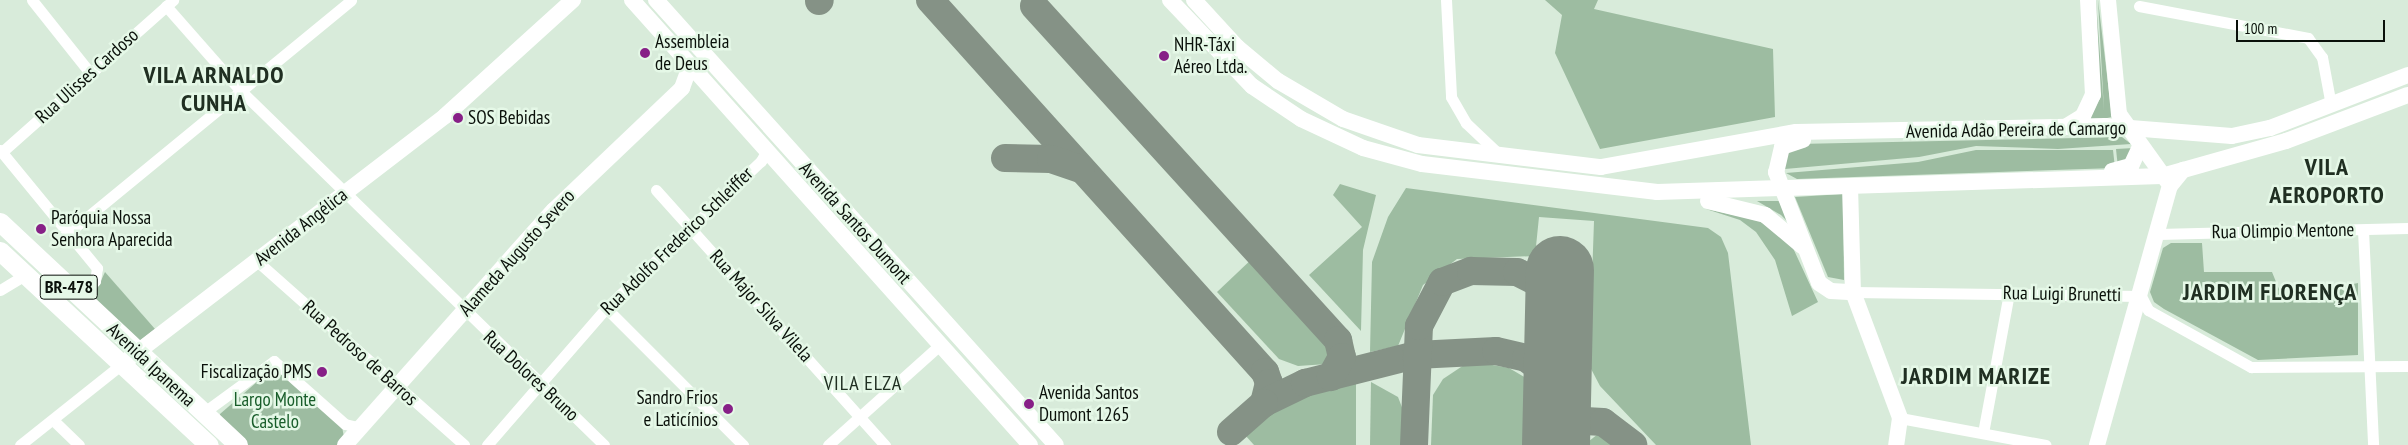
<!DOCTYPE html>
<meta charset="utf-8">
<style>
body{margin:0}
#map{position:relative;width:2408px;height:445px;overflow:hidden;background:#d8ebda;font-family:"PT Sans Narrow",sans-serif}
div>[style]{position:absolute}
.green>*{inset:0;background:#9dbca1}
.taxiway>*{height:28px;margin:-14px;padding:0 14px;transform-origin:14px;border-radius:14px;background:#859286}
.runway>*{height:68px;margin:-34px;padding:0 34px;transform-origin:34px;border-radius:34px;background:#859286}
.street>*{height:11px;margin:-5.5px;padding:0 5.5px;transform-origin:5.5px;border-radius:5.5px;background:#fff}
.secondary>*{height:16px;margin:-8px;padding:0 8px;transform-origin:8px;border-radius:8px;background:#fff}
.primary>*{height:19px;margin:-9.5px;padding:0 9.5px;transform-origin:9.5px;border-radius:9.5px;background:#fff}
.dots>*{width:14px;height:14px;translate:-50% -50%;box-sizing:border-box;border:2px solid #e5f8e7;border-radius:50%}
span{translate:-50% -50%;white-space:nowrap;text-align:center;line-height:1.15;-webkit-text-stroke:5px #e5f8e7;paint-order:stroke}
.shield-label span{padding:1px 4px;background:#e5f8e7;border:1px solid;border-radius:4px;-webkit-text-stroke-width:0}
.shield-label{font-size:18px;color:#0a100a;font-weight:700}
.poi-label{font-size:19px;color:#0a100a}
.left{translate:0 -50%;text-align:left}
.right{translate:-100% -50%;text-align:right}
.street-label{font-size:19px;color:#0a100a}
.park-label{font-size:19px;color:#185d2a}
.neighbourhood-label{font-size:20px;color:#202f22;letter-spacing:1px}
.district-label{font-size:24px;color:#202f22;font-weight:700;letter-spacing:1px}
.scale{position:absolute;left:2236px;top:20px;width:149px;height:22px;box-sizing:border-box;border:2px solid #0a100a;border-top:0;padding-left:6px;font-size:15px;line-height:18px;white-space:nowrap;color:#0a100a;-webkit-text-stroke:4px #e5f8e7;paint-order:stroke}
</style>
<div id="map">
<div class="green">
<div style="clip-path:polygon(1545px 0,1598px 0,1594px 9px,1773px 49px,1775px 117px,1600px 149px,1555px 53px,1562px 15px)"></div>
<div style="clip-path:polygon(2096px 0,2104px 111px,2098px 0,2112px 117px,2088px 122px,2099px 100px)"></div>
<div style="clip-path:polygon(2122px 137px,2131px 144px,2058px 149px,1976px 146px,1919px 157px,1785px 169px,1783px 156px,1798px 144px)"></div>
<div style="clip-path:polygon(2134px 148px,2135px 152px,2118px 168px,2116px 149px)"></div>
<div style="clip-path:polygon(1976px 150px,2113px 150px,2115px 168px,1797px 179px,1786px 173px,1918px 162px)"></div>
<div style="clip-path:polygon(1340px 184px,1376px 195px,1363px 250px,1361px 331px,1309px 275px,1362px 227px,1333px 195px)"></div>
<div style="clip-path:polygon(1406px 188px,1708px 228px,1721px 237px,1728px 253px,1751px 445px,1656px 445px,1600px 386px,1589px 365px,1594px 221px,1539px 217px,1535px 256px,1457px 259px,1423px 285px,1398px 346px,1370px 352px,1372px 262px,1388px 217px)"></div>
<div style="clip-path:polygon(1843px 194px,1844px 280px,1828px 277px,1795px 197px)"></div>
<div style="clip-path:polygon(1757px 201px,1779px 201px,1788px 222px,1781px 215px)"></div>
<div style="clip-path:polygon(1706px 209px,1762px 221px,1793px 248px,1818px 302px,1792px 316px,1775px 260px,1756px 232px,1740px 220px)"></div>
<div style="clip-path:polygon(2171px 243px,2202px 243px,2204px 272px,2272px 272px,2283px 299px,2358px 283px,2358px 355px,2258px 360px,2164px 309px,2154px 302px,2150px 292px,2163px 248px)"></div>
<div style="clip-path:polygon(1255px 256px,1335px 346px,1327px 364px,1298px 366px,1279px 359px,1217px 292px)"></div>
<div style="clip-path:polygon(105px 272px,155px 329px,133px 346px,93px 298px)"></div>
<div style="clip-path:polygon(1487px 364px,1509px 368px,1526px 378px,1536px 394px,1538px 445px,1431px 445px,1433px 395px,1443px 379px,1464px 365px)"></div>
<div style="clip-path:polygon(274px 367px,342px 427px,344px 437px,337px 445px,246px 445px,220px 421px,220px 414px)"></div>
<div style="clip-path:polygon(1356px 380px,1356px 445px,1254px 445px,1245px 435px,1290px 397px)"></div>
<div style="clip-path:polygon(1371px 382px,1398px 397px,1408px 423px,1407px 445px,1370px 445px)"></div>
<div style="clip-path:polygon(1609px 433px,1624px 445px,1584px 445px,1598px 434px)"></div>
</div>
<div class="taxiway">
<div style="left:930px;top:0;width:501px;rotate:48deg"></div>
<div style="left:1265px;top:372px;width:12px;rotate:70deg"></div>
<div style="left:1269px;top:383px;width:21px;rotate:104deg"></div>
<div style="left:1264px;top:403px;width:46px;rotate:-26deg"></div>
<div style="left:1305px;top:383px;width:114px;rotate:-14.2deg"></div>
<div style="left:1416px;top:355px;width:80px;rotate:-2.9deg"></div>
<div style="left:1496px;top:351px;width:31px;rotate:13deg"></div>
<div style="left:1526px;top:358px;width:19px;rotate:36deg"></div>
<div style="left:1541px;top:369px;width:36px;rotate:63deg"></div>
<div style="left:819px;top:1px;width:1px;rotate:-45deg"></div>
<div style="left:1034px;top:6px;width:452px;rotate:47.7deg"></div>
<div style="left:1338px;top:340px;width:17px;rotate:77deg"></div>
<div style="left:1342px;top:357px;width:23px;rotate:119deg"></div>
<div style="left:1005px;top:158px;width:46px;rotate:1.2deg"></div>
<div style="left:1051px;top:159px;width:31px;rotate:19deg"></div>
<div style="left:1231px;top:432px;width:44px;rotate:-41.3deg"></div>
<div style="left:1414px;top:445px;width:119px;rotate:-87.6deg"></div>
<div style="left:1419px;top:326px;width:50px;rotate:-62.4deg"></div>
<div style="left:1442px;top:282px;width:31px;rotate:-21deg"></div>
<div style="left:1471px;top:271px;width:46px;rotate:1.2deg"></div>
<div style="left:1517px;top:272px;width:34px;rotate:27deg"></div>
<div style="left:1547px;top:287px;width:25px;rotate:61deg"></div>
<div style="left:1558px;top:445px;width:17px;rotate:-57deg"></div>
<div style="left:1567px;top:431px;width:21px;rotate:-29deg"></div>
<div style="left:1585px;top:421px;width:18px;rotate:3deg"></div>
<div style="left:1603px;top:422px;width:38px;rotate:37deg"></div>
</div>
<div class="runway">
<div style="left:1556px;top:445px;width:175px;rotate:-88.7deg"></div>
</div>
<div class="street">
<div style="left:32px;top:0;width:93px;rotate:51.5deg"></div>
<div style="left:1446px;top:0;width:97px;rotate:87deg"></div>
<div style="left:1451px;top:97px;width:30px;rotate:60deg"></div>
<div style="left:1466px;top:123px;width:48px;rotate:43.3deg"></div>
<div style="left:166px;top:6px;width:113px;rotate:48.6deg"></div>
<div style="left:241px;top:91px;width:507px;rotate:44.28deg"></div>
<div style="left:2139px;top:6px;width:172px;rotate:10.7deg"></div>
<div style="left:2308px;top:38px;width:24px;rotate:54deg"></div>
<div style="left:2322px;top:57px;width:49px;rotate:79.4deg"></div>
<div style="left:0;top:150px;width:153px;rotate:50.6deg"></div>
<div style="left:97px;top:268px;width:13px;rotate:99deg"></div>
<div style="left:95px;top:281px;width:19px;rotate:137deg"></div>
<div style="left:81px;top:294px;width:6px;rotate:72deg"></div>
<div style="left:2px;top:152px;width:229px;rotate:-41.6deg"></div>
<div style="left:656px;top:190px;width:343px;rotate:48.1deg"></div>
<div style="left:2363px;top:230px;width:215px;rotate:87.3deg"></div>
<div style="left:69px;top:232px;width:365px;rotate:-39.4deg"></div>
<div style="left:2158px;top:234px;width:250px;rotate:-1.4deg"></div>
<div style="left:257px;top:261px;width:277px;rotate:41.6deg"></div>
<div style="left:0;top:290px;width:29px;rotate:-31deg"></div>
<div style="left:1853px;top:292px;width:288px;rotate:0.8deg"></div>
<div style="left:2141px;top:296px;width:16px;rotate:63deg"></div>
<div style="left:2148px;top:310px;width:118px;rotate:29deg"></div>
<div style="left:2251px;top:367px;width:157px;rotate:-0.4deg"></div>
<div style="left:606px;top:308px;width:194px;rotate:45deg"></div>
<div style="left:203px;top:413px;width:88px;rotate:-36.2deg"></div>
<div style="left:274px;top:361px;width:95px;rotate:41.6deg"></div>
<div style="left:345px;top:424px;width:16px;rotate:14deg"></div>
<div style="left:1900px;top:418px;width:148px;rotate:10.5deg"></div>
<div style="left:53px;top:420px;width:36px;rotate:44deg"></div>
<div style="left:1983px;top:433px;width:142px;rotate:-79.5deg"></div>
<div style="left:20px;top:445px;width:130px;rotate:-38.5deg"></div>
<div style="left:487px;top:445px;width:181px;rotate:-49deg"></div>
<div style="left:606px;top:308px;width:214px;rotate:-43.5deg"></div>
<div style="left:761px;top:161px;width:13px;rotate:-61deg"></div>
<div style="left:828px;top:445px;width:152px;rotate:-41.8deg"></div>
</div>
<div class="secondary">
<div style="left:632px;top:0;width:597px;rotate:48.19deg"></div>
<div style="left:656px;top:0;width:598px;rotate:48.05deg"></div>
<div style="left:1170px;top:0;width:119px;rotate:46.4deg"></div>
<div style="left:1252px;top:86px;width:59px;rotate:34deg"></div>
<div style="left:1301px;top:119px;width:68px;rotate:25.1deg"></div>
<div style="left:1363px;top:148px;width:61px;rotate:15.2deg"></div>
<div style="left:1422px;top:164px;width:237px;rotate:6.8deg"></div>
<div style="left:1657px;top:192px;width:505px;rotate:-1.81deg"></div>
<div style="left:2162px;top:176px;width:129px;rotate:-15.8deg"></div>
<div style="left:2286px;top:141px;width:130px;rotate:-20.7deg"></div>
<div style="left:1194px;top:0;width:64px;rotate:47.5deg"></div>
<div style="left:1237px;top:47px;width:53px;rotate:39.7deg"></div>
<div style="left:1278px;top:81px;width:75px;rotate:30.3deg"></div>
<div style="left:1343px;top:119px;width:79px;rotate:19.1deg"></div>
<div style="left:1418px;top:145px;width:184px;rotate:6.9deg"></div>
<div style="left:1601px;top:167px;width:198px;rotate:-10.2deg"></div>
<div style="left:1796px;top:132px;width:309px;rotate:-1.1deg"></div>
<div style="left:2105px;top:126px;width:127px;rotate:4.5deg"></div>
<div style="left:2232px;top:136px;width:39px;rotate:-12deg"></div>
<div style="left:2270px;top:128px;width:148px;rotate:-21deg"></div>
<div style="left:2108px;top:0;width:115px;rotate:84.5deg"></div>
<div style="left:2119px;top:114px;width:82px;rotate:54.4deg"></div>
<div style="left:2065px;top:127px;width:21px;rotate:-31deg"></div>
<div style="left:2083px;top:116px;width:23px;rotate:-65deg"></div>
<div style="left:2093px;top:95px;width:95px;rotate:-93deg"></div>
<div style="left:1803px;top:140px;width:22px;rotate:162deg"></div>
<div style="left:1782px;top:147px;width:26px;rotate:103deg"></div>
<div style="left:1776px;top:172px;width:119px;rotate:68.8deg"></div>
<div style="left:1819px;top:283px;width:14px;rotate:34deg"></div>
<div style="left:1831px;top:291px;width:22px;rotate:3deg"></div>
<div style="left:2112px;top:171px;width:20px;rotate:-15deg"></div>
<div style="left:2131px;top:166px;width:21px;rotate:-65deg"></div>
<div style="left:1850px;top:186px;width:106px;rotate:88.4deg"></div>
<div style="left:1853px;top:292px;width:134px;rotate:69.5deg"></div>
<div style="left:1900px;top:418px;width:27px;rotate:98deg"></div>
<div style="left:1708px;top:201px;width:59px;rotate:13.8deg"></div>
<div style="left:1765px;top:215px;width:48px;rotate:40deg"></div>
<div style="left:122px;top:364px;width:407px;rotate:-37.5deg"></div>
<div style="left:445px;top:116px;width:173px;rotate:-42.2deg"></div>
<div style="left:345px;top:445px;width:314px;rotate:-48.4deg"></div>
<div style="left:554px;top:210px;width:177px;rotate:-43.6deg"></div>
<div style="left:682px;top:88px;width:23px;rotate:-70deg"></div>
<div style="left:2097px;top:445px;width:269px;rotate:-74.3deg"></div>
<div style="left:2170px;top:186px;width:21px;rotate:-51deg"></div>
</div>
<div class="primary">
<div style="left:0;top:222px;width:326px;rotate:43.1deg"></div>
<div style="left:0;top:251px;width:285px;rotate:42.9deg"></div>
</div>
<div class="dots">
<div style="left:645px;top:53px;background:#872087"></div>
<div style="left:1164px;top:56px;background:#872087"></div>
<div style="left:458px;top:118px;background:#872087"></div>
<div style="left:41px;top:229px;background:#872087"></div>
<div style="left:322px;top:372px;background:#872087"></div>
<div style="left:1029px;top:404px;background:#872087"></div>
<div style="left:728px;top:409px;background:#872087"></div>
</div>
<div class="shield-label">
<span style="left:69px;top:287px">BR-478</span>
</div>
<div class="poi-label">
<span class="left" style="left:655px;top:53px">Assembleia<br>de Deus</span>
<span class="left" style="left:1174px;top:56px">NHR-Táxi<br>Aéreo Ltda.</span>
<span class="left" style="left:468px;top:118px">SOS Bebidas</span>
<span class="left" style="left:51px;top:229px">Paróquia Nossa<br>Senhora Aparecida</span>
<span class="right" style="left:312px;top:372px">Fiscalização PMS</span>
<span class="left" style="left:1039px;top:404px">Avenida Santos<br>Dumont 1265</span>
<span class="right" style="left:718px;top:409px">Sandro Frios<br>e Laticínios</span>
</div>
<div class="street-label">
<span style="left:87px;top:76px;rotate:-42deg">Rua Ulisses Cardoso</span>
<span style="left:2016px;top:130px;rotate:-1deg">Avenida Adão Pereira de Camargo</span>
<span style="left:855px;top:223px;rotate:48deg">Avenida Santos Dumont</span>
<span style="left:301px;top:227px;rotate:-38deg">Avenida Angélica</span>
<span style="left:2283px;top:231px;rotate:-1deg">Rua Olimpio Mentone</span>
<span style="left:677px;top:241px;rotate:-44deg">Rua Adolfo Frederico Schleiffer</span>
<span style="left:517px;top:253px;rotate:-48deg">Alameda Augusto Severo</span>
<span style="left:2062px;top:294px;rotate:1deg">Rua Luigi Brunetti</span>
<span style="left:761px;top:306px;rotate:48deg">Rua Major Silva Vilela</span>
<span style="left:360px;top:353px;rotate:42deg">Rua Pedroso de Barros</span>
<span style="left:151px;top:365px;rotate:43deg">Avenida Ipanema</span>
<span style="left:531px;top:376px;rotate:43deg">Rua Dolores Bruno</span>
</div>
<div class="park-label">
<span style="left:275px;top:411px">Largo Monte<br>Castelo</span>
</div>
<div class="neighbourhood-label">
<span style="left:863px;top:383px">VILA ELZA</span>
</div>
<div class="district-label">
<span style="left:214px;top:89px">VILA ARNALDO<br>CUNHA</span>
<span style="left:2327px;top:181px">VILA<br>AEROPORTO</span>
<span style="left:2270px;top:292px">JARDIM FLORENÇA</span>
<span style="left:1976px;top:376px">JARDIM MARIZE</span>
</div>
<div class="scale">100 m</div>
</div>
